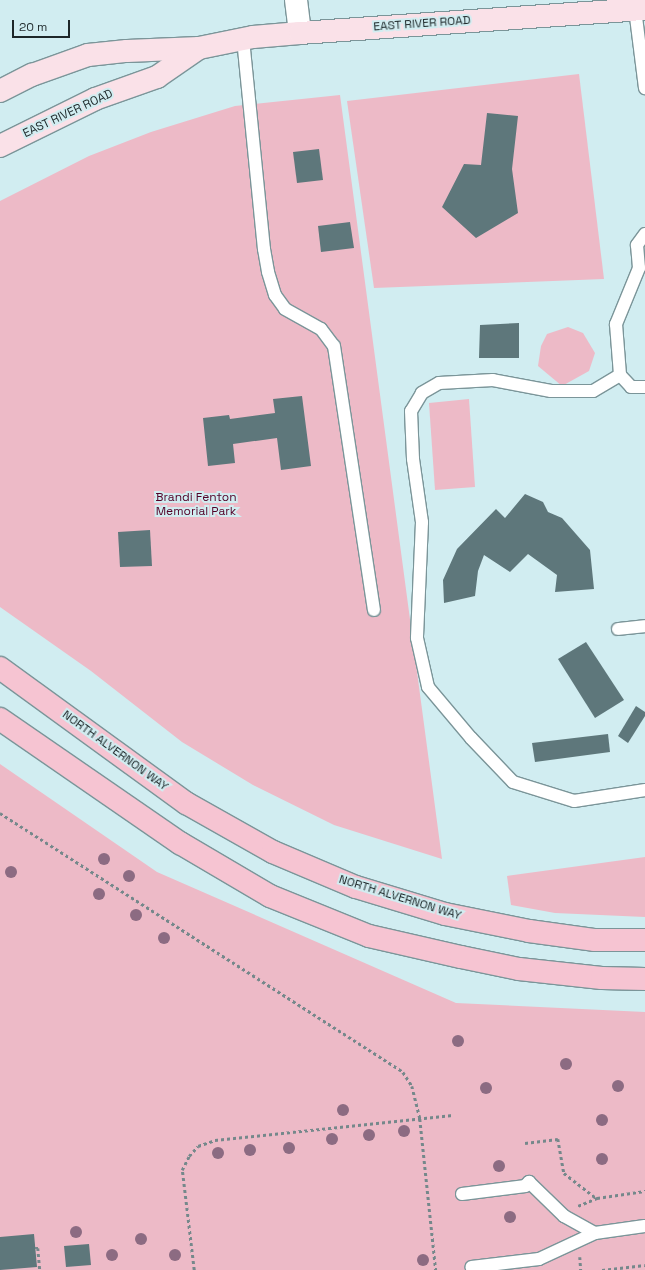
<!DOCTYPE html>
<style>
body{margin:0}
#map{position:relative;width:645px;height:1270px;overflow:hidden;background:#d1edf1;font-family:"Space Grotesk",sans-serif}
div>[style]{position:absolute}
.green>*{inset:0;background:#edbac7}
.building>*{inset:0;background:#5e777b}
.path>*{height:2.5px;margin-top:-1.25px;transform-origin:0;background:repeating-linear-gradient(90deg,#75888b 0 3px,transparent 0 6px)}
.roads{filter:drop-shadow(1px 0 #7b9599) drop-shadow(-1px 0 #7b9599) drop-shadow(0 1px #7b9599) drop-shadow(0 -1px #7b9599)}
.lane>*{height:12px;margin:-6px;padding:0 6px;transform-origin:6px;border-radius:6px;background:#fff}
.street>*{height:22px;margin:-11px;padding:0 11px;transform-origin:11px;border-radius:11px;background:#fff}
.secondary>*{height:22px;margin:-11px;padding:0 11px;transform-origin:11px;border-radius:11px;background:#fae1e8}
.primary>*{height:22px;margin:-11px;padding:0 11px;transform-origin:11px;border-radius:11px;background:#f6c4d2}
.trees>*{width:12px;height:12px;margin:-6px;border-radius:50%;background:#8c6b82}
span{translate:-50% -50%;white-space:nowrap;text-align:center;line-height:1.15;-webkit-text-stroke:4px #d1edf1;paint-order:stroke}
.street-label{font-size:12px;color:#1d2729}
.park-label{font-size:12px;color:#530127}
.scale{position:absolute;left:12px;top:20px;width:58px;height:18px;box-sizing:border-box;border:2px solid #1d2729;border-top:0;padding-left:5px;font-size:12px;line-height:14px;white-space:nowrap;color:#1d2729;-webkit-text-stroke:3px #d1edf1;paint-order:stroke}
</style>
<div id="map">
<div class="green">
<div style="clip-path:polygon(579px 74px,604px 279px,374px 288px,347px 101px)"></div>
<div style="clip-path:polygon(340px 95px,442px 859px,334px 825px,253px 785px,182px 742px,91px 671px,0 607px,0 201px,89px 156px,151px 132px,235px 106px)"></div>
<div style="clip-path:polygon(568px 327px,583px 333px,595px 353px,589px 371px,562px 386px,538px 366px,541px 346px,547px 334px)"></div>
<div style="clip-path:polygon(469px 399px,475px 487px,435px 490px,429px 403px)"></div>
<div style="clip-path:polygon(0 764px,157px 872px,456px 1003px,645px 1012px,645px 1270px,0 1270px)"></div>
<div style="clip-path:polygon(645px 857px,645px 917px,555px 913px,511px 905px,507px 876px)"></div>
</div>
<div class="building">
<div style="clip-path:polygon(487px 113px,518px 116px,512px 169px,518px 213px,476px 238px,442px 207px,464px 164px,481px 165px)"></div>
<div style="clip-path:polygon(319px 149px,323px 180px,297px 183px,293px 152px)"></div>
<div style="clip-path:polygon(350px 222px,354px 248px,321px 252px,318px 226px)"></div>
<div style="clip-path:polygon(519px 323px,519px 358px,479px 358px,480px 325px)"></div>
<div style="clip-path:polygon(302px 396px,311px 466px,281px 470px,277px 438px,233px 444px,235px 463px,208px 466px,203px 418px,229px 415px,230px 419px,275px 413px,273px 399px)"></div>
<div style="clip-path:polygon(525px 494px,543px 502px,548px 512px,562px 518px,590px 550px,594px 589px,555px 592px,557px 575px,528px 554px,510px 572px,484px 555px,478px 571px,475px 596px,444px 603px,443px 580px,457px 549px,496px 509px,505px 518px)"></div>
<div style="clip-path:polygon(150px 530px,152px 566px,120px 567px,118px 532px)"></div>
<div style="clip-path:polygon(586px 642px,624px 700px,595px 718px,558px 659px)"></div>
<div style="clip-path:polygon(636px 706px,645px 712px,645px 716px,628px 743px,618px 736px)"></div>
<div style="clip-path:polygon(608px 734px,610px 752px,535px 762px,532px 743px)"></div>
<div style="clip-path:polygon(34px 1234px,37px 1267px,0 1270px,0 1237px)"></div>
<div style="clip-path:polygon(89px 1244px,91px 1265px,66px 1267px,64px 1246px)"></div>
</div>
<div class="path">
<div style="left:0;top:813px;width:479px;rotate:32.7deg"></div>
<div style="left:403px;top:1072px;width:17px;rotate:57deg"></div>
<div style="left:412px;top:1086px;width:34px;rotate:76deg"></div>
<div style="left:420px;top:1119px;width:152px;rotate:84deg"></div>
<div style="left:525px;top:1143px;width:33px;rotate:-7deg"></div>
<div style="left:558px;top:1139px;width:35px;rotate:80deg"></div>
<div style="left:564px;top:1173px;width:41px;rotate:38deg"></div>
<div style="left:578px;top:1206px;width:21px;rotate:-23deg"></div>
<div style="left:597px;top:1198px;width:49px;rotate:-8.3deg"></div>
<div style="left:35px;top:1248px;width:3px"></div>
<div style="left:38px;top:1248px;width:22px;rotate:85deg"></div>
<div style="left:580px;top:1257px;width:13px;rotate:86deg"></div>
<div style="left:194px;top:1270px;width:101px;rotate:-96.8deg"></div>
<div style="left:182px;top:1170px;width:16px;rotate:-63deg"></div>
<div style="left:189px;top:1156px;width:13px;rotate:-48deg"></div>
<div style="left:198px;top:1146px;width:18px;rotate:-19deg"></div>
<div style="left:215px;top:1140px;width:239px;rotate:-6deg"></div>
<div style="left:602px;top:1270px;width:43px;rotate:-6.6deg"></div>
</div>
<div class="roads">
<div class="lane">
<div style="left:635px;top:9px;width:80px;rotate:82.8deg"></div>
<div style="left:243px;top:39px;width:211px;rotate:84.3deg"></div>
<div style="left:264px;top:249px;width:23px;rotate:80deg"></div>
<div style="left:268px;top:272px;width:24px;rotate:73deg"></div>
<div style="left:275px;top:295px;width:17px;rotate:54deg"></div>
<div style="left:285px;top:309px;width:41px;rotate:29.1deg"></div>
<div style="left:321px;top:329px;width:21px;rotate:53deg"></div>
<div style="left:334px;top:346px;width:267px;rotate:81.4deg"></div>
<div style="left:645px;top:234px;width:14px;rotate:126deg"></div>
<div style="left:637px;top:245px;width:23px;rotate:85deg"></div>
<div style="left:639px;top:268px;width:61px;rotate:112.3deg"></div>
<div style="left:616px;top:324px;width:51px;rotate:85.5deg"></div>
<div style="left:620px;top:375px;width:16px;rotate:47deg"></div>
<div style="left:631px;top:387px;width:14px"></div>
<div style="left:620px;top:375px;width:31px;rotate:149deg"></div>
<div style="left:593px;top:391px;width:42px;rotate:180deg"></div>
<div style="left:551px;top:391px;width:59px;rotate:-169.3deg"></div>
<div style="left:493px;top:380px;width:54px;rotate:176.8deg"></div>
<div style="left:439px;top:383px;width:20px;rotate:150deg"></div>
<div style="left:422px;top:393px;width:21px;rotate:121deg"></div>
<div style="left:411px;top:411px;width:48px;rotate:87.6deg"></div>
<div style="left:413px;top:459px;width:64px;rotate:81.9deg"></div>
<div style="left:422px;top:522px;width:116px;rotate:92.5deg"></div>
<div style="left:417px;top:638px;width:50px;rotate:77.3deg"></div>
<div style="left:428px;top:687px;width:67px;rotate:49.9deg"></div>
<div style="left:471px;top:738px;width:61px;rotate:46.3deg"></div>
<div style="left:513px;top:782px;width:64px;rotate:17.3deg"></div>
<div style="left:574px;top:801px;width:72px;rotate:-8.8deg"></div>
<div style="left:618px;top:629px;width:27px;rotate:-6deg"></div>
<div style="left:462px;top:1194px;width:64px;rotate:-7.2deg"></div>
<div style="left:525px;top:1186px;width:6px;rotate:-45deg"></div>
<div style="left:529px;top:1182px;width:49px;rotate:44.2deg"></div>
<div style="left:564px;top:1216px;width:35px;rotate:29deg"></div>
<div style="left:595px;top:1233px;width:62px;rotate:155.1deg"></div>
<div style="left:539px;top:1259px;width:68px;rotate:173.3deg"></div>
<div style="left:595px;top:1233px;width:50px;rotate:-8deg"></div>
</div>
<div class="street">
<div style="left:296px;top:0;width:33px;rotate:83deg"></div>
</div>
<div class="secondary">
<div style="left:0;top:91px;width:36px;rotate:-27deg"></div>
<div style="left:32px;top:75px;width:59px;rotate:-19.7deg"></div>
<div style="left:88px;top:55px;width:39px;rotate:-6deg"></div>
<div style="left:127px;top:51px;width:72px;rotate:-2.4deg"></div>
<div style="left:199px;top:48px;width:55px;rotate:-11.5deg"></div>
<div style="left:253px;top:37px;width:47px;rotate:-4.9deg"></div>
<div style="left:300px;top:33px;width:346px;rotate:-4deg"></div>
<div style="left:0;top:146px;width:106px;rotate:-26.3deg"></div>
<div style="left:95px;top:99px;width:66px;rotate:-19.5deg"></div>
<div style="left:157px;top:77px;width:51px;rotate:-34.6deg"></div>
</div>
<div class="primary">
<div style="left:0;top:668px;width:230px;rotate:36deg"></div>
<div style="left:186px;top:803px;width:100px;rotate:29.4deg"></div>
<div style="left:273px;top:852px;width:90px;rotate:22.9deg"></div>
<div style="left:356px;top:887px;width:93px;rotate:16.9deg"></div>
<div style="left:445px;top:914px;width:86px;rotate:11.4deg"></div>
<div style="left:529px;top:931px;width:67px;rotate:7.8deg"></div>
<div style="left:595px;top:940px;width:50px"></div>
<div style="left:0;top:719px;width:219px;rotate:34.6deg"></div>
<div style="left:180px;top:843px;width:104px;rotate:30.5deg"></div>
<div style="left:270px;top:896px;width:107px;rotate:22deg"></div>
<div style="left:369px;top:936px;width:94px;rotate:12.9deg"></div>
<div style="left:461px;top:957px;width:59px;rotate:11.7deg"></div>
<div style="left:519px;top:969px;width:83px;rotate:6.2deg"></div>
<div style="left:602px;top:978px;width:43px;rotate:1.3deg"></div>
</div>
</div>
<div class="trees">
<div style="left:104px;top:859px"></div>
<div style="left:11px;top:872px"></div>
<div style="left:129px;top:876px"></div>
<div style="left:99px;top:894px"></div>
<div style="left:136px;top:915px"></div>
<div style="left:164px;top:938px"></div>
<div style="left:458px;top:1041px"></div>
<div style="left:566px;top:1064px"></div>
<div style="left:618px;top:1086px"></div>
<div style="left:486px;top:1088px"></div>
<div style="left:343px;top:1110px"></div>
<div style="left:602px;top:1120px"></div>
<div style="left:404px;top:1131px"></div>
<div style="left:369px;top:1135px"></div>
<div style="left:332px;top:1139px"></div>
<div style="left:289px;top:1148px"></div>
<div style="left:250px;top:1150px"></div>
<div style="left:218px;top:1153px"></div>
<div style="left:602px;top:1159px"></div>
<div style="left:499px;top:1166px"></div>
<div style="left:510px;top:1217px"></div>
<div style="left:76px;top:1232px"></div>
<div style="left:141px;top:1239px"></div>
<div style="left:112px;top:1255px"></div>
<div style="left:175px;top:1255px"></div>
<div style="left:423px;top:1260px"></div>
</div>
<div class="street-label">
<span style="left:422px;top:24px;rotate:-4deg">EAST RIVER ROAD</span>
<span style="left:68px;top:114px;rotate:-25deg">EAST RIVER ROAD</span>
<span style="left:115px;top:751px;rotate:36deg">NORTH ALVERNON WAY</span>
<span style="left:400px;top:898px;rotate:17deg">NORTH ALVERNON WAY</span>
</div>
<div class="park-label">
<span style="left:196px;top:505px">Brandi Fenton<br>Memorial Park</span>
</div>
<div class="scale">20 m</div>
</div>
